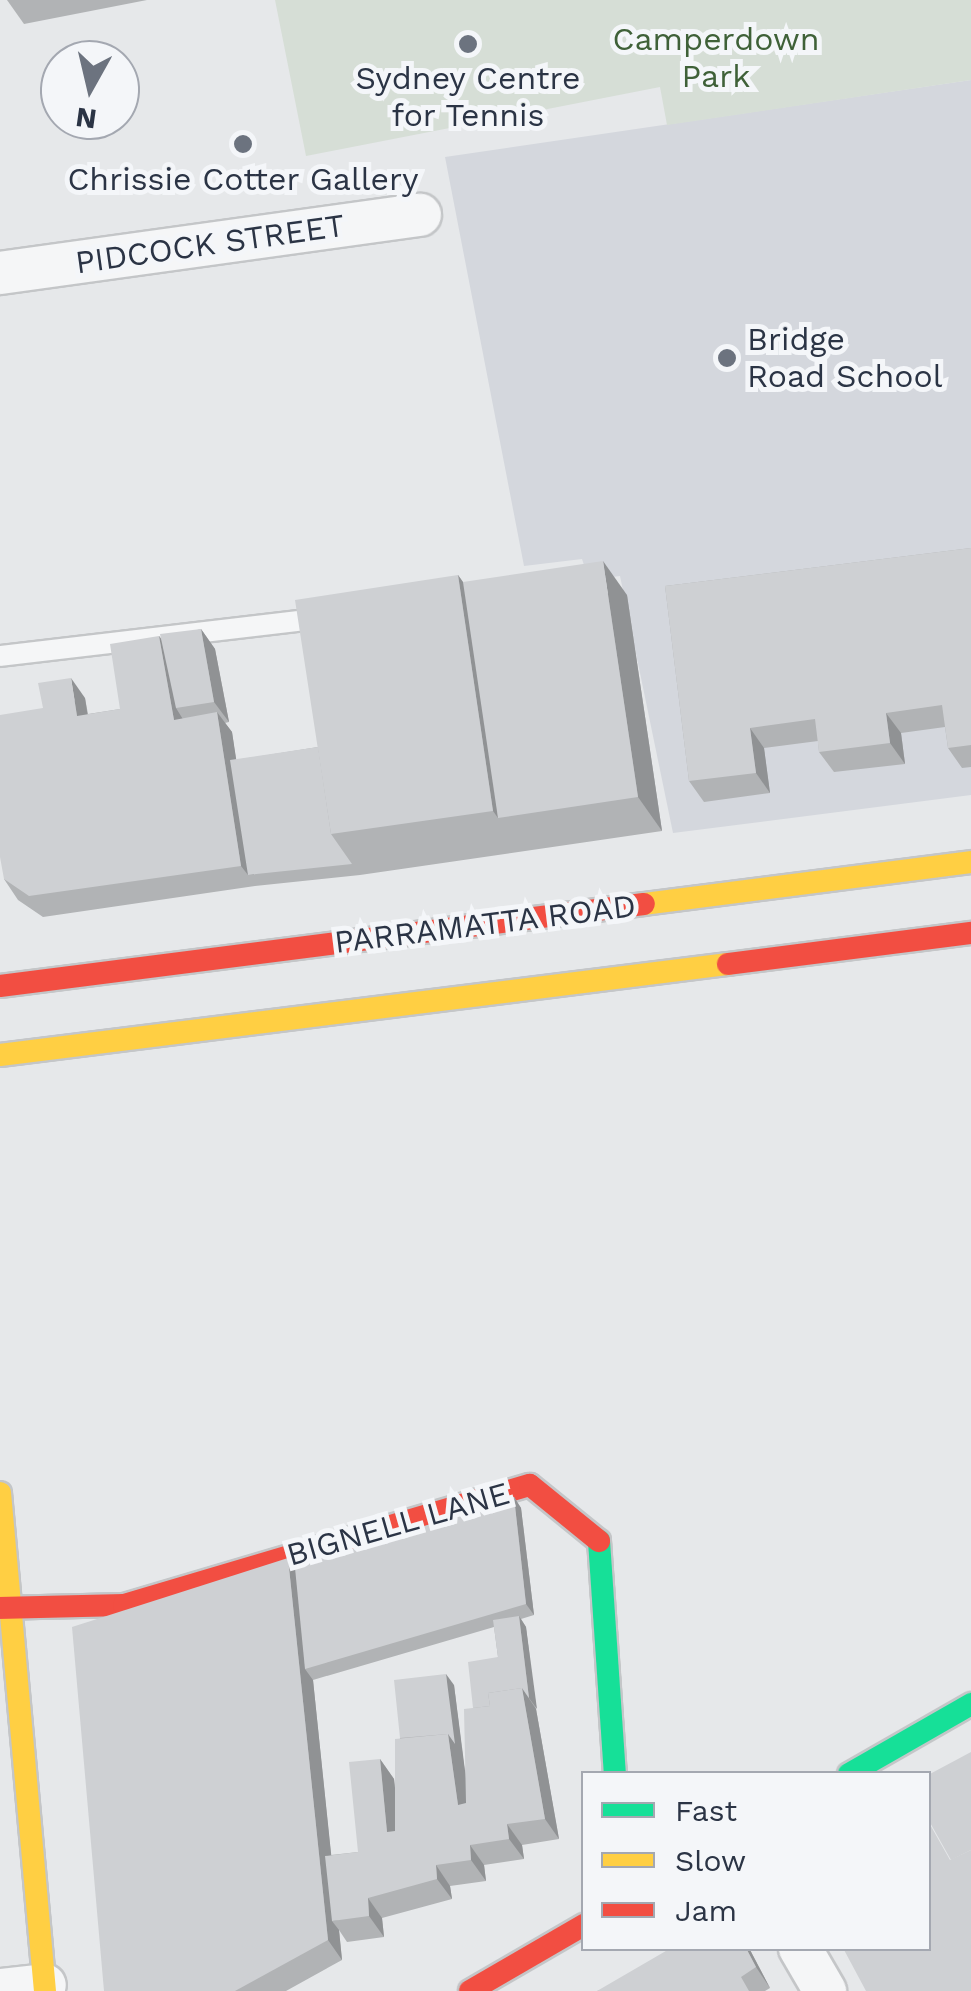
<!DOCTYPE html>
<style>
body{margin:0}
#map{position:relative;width:971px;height:1991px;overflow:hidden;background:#e6e8ea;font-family:"Work Sans",sans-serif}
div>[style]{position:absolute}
.built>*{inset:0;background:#d4d7dd}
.green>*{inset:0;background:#d6ded6}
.roads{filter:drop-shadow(2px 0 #c4c6c8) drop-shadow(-2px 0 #c4c6c8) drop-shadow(0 2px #c4c6c8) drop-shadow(0 -2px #c4c6c8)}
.lane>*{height:20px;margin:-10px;padding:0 10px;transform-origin:10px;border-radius:10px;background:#f5f6f7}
.street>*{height:42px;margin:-21px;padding:0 21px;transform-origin:21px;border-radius:21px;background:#f5f6f7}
.fast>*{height:22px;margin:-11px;padding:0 11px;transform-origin:11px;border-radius:11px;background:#16e098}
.slow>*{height:22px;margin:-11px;padding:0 11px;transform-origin:11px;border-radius:11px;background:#ffcf43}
.jam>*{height:22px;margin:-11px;padding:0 11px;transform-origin:11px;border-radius:11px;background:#f24e42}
.wall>*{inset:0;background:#b1b3b5}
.shaded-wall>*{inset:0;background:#909294}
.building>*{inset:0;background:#ced0d3}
.dots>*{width:28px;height:28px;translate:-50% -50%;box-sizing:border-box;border:5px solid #f4f6f9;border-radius:50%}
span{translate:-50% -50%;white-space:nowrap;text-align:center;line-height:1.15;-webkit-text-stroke:10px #f4f6f9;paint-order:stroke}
.park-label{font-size:32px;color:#3f6138}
.poi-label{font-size:32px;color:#2b3445}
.left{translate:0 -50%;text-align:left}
.street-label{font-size:32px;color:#2b3445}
.legend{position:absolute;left:581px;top:1771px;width:350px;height:180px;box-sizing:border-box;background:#f4f6f9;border:2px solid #a4a8b1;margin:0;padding:12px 18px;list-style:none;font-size:30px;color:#2b3445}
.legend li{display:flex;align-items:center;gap:20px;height:50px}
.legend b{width:50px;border:2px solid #a4a8b1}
.north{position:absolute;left:40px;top:40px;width:100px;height:100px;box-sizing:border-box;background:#f4f6f9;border:2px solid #a4a8b1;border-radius:50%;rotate:188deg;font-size:28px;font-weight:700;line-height:40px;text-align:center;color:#2b3445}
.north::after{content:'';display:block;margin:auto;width:35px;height:45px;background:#6c737f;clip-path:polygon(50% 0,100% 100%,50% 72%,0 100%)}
</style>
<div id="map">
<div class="built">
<div style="clip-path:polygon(971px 80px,971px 795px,673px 833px,620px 576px,589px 580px,582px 559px,524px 566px,445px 157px)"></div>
</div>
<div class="green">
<div style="clip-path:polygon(275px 0,971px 0,971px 80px,667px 125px,660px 87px,306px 156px)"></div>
</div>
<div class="roads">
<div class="lane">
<div style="left:0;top:656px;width:325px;rotate:-6.7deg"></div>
</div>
<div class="street">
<div style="left:0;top:273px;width:424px;rotate:-7.9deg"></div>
<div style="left:800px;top:1948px;width:50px;rotate:59.8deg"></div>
<div style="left:0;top:1990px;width:45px;rotate:-6.3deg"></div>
</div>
<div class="fast">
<div style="left:599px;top:1541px;width:234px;rotate:86.1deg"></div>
<div style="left:849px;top:1774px;width:141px;rotate:-29.8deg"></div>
</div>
<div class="slow">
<div style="left:644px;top:904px;width:330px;rotate:-7.3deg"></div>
<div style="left:0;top:1055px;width:734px;rotate:-7.13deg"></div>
<div style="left:0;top:1493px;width:500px;rotate:84.84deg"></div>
</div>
<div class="jam">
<div style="left:728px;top:964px;width:245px;rotate:-7.3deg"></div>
<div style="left:0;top:986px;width:649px;rotate:-7.26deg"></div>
<div style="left:0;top:1608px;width:124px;rotate:-1.4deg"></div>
<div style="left:124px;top:1605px;width:423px;rotate:-16.5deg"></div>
<div style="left:530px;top:1485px;width:89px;rotate:39.1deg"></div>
<div style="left:470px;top:1991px;width:132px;rotate:-30.1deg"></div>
</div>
</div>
<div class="wall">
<div style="clip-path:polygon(7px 0,147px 0,24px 24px)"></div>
<div style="clip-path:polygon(971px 548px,971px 767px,962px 768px,948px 748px,945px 727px,901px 733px,905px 764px,834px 772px,819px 752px,818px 741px,764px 748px,770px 793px,704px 802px,689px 781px,665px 586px)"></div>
<div style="clip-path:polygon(458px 575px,463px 582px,627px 595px,662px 831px,360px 875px,255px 886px,43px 917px,18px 900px,4px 879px,43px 708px,85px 698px,88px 714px,120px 709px,159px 636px,162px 639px,201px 629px,215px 649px,229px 722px,225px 723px,232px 732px,236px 760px,318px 747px)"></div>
<div style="clip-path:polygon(evenodd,514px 1497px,521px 1508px,534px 1615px,521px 1619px,526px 1627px,536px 1709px,559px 1839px,522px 1845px,524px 1859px,484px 1865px,486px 1881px,450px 1886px,452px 1899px,382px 1918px,384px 1937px,347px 1942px,339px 1930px,342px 1960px,286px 1991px,104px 1991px,288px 1558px,295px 1568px,514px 1497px,494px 1627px,498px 1657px,473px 1708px,465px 1774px,454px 1685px,400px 1738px,395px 1790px,394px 1779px,380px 1759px,358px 1852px,331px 1855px,313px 1680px,494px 1627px)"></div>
<div style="clip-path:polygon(749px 1948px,770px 1988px,765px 1991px,597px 1991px)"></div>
</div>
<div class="shaded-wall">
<div style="clip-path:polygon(603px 561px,627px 595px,662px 831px,638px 797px)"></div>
<div style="clip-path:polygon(458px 575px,486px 615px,498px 818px,493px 811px)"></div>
<div style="clip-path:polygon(201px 629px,215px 649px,229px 722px,214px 702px)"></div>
<div style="clip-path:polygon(159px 636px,173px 656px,176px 708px,184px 721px,174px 720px)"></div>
<div style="clip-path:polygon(71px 678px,85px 698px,91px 737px,77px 716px)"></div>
<div style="clip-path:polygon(217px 712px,232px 732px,254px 875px,248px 875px,241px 866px)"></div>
<div style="clip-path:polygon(886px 713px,901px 733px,905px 764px,890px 743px)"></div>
<div style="clip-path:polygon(750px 728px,764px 748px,770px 793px,756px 773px)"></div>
<div style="clip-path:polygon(514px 1497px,521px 1508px,534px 1615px,526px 1604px)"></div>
<div style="clip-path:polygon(288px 1558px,303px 1579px,305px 1669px,313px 1680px,338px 1920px,332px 1921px,339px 1930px,342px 1960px,328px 1940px)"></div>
<div style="clip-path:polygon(519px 1616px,526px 1627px,537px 1709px,529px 1698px)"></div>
<div style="clip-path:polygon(446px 1674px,454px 1685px,472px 1825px,458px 1805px,448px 1734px)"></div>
<div style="clip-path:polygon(522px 1688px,536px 1709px,559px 1839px,545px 1819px)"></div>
<div style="clip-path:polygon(380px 1759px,394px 1779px,402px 1852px,387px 1832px)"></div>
<div style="clip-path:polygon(507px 1824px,522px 1845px,524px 1859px,509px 1839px)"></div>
<div style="clip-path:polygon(470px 1845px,484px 1865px,486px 1881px,471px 1860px)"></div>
<div style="clip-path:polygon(436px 1865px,450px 1886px,452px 1899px,437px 1879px)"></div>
<div style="clip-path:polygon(368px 1898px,382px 1918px,384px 1937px,369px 1916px)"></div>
<div style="clip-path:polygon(746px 1948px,749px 1948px,770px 1988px,756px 1967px)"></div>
</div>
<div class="building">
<div style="clip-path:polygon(971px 548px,971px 745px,948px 748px,942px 705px,886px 713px,890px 743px,819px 752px,815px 719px,750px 728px,756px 773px,689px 781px,665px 586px)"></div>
<div style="clip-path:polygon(603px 561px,638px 797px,498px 818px,463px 582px)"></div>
<div style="clip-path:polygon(458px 575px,493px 811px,331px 834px,295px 600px)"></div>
<div style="clip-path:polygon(201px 629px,214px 702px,176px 708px,160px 634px)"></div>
<div style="clip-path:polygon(159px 636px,174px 720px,217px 712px,241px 866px,29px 896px,4px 879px,0 857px,0 715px,43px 708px,38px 683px,71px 678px,77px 716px,120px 709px,110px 644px)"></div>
<div style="clip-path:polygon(318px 747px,331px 834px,352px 864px,248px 875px,230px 760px)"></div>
<div style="clip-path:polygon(514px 1497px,526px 1604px,305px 1669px,295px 1568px)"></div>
<div style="clip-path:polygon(288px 1558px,328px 1940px,235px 1991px,104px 1991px,72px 1627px)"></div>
<div style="clip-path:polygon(519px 1616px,529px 1698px,522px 1688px,488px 1693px,490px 1706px,473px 1708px,468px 1662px,498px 1657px,493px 1620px)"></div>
<div style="clip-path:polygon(446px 1674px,455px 1744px,448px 1734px,400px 1738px,394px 1680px)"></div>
<div style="clip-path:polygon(522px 1688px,545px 1819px,507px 1824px,509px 1839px,470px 1845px,471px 1860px,436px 1865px,437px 1879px,368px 1898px,369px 1916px,332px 1921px,325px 1856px,358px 1852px,349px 1762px,380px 1759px,387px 1832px,395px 1831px,395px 1739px,448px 1734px,458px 1805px,466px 1803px,464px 1709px,490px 1706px,488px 1693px)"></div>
<div style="clip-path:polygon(971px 1752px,971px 1850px,951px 1860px,928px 1819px,928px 1775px)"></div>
<div style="clip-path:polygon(928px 1821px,950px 1860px,971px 1850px,971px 1991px,866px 1991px,843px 1948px,928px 1948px)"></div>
<div style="clip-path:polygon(671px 1948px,746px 1948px,756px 1967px,741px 1977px,749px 1991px,597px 1991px)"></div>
</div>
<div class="dots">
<div style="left:468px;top:44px;background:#6c737f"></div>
<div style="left:243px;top:144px;background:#6c737f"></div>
<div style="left:727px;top:358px;background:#6c737f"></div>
</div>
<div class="park-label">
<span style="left:716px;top:58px">Camperdown<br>Park</span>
</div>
<div class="poi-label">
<span style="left:468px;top:97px">Sydney Centre<br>for Tennis</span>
<span style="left:243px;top:179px">Chrissie Cotter Gallery</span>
<span class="left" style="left:747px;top:358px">Bridge<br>Road School</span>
</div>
<div class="street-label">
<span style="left:210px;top:244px;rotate:-8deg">PIDCOCK STREET</span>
<span style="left:485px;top:924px;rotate:-7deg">PARRAMATTA ROAD</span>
<span style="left:398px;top:1524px;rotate:-16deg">BIGNELL LANE</span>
</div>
<ul class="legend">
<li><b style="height:12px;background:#16e098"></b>Fast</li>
<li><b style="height:12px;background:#ffcf43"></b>Slow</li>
<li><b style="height:12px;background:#f24e42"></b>Jam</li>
</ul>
<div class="north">N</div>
</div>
